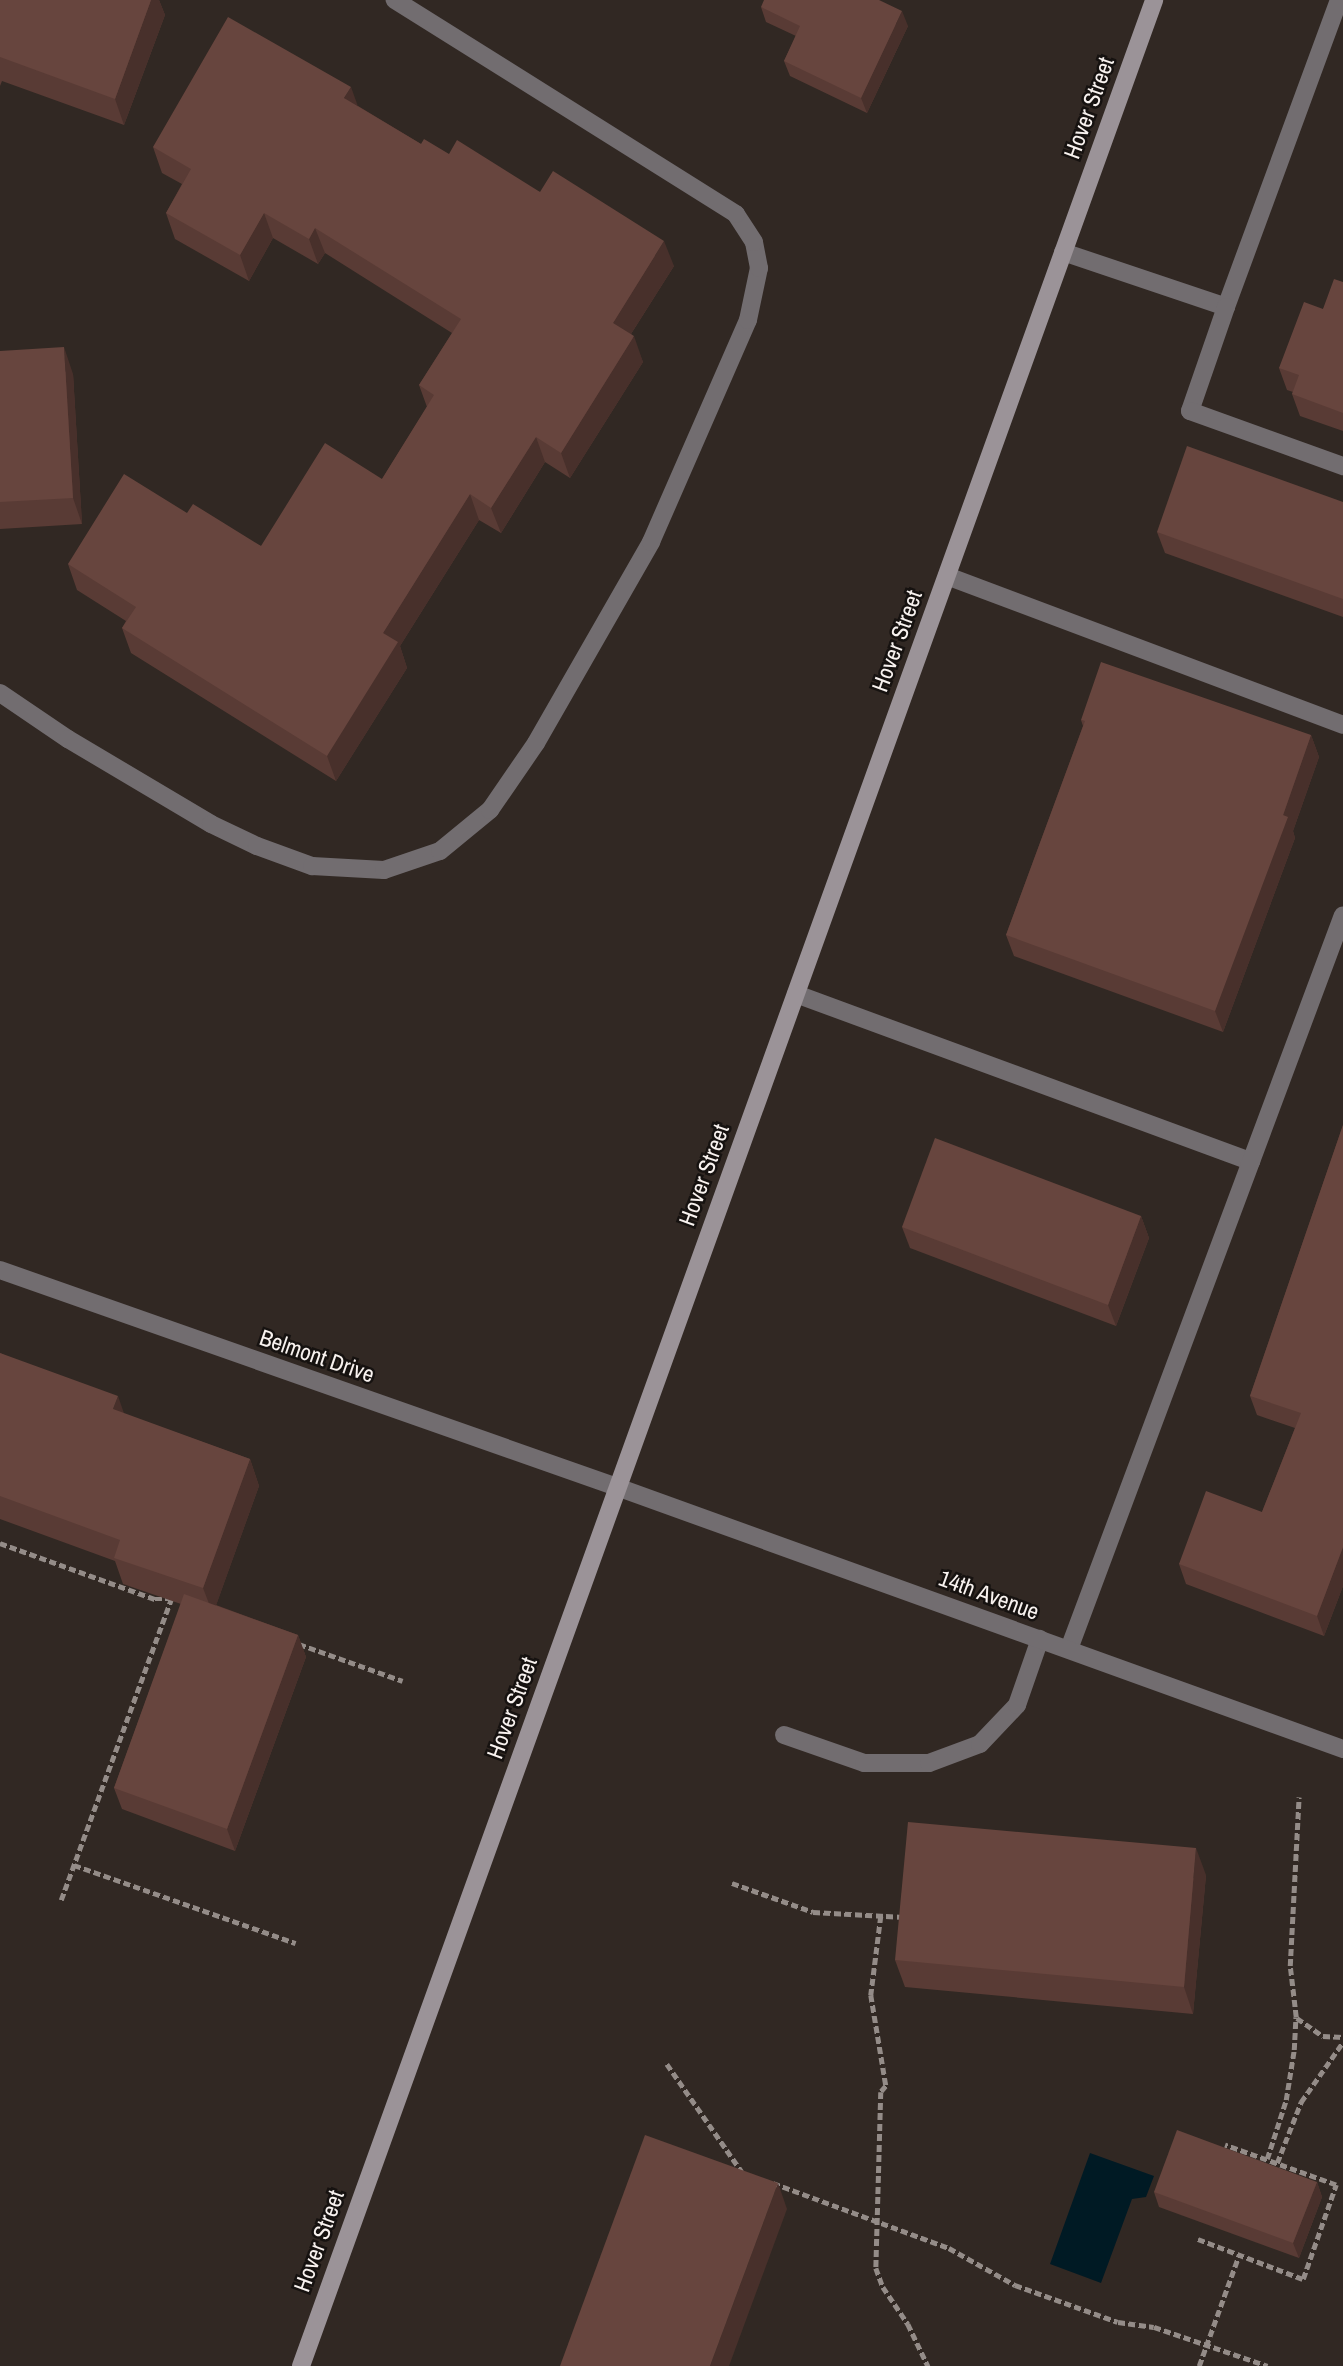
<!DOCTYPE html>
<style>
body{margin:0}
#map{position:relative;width:1343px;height:2366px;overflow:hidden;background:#312823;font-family:"Archivo Narrow",sans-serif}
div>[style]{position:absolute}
.water>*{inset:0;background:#001a24}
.path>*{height:4.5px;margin-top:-2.25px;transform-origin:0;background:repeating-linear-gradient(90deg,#948c88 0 7px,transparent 0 10.5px)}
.lane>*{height:18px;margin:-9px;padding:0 9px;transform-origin:9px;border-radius:9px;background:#726d70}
.street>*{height:18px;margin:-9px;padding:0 9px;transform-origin:9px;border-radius:9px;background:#726d70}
.secondary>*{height:18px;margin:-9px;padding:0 9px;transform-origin:9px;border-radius:9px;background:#9b9398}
.wall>*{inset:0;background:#593b35}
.shaded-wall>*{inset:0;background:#48302b}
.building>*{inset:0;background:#67453e}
span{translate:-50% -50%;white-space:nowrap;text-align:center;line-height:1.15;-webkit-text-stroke:5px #161210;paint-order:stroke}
.street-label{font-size:23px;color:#f8f2ef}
</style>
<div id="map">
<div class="water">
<div style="clip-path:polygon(1090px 2153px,1154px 2176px,1146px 2197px,1132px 2199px,1101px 2283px,1050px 2264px)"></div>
</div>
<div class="path">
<div style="left:0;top:1543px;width:165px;rotate:19.9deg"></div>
<div style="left:155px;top:1599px;width:17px"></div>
<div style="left:299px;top:1644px;width:110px;rotate:19.6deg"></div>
<div style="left:74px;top:1865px;width:235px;rotate:19.4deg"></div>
<div style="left:732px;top:1883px;width:86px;rotate:19.7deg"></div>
<div style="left:813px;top:1912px;width:91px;rotate:3.1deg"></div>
<div style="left:61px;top:1900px;width:320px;rotate:-69.9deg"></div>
<div style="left:881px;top:1916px;width:80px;rotate:97.2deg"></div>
<div style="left:871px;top:1995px;width:92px;rotate:80.6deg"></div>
<div style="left:886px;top:2086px;width:8px;rotate:130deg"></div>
<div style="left:881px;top:2092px;width:176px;rotate:91.6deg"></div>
<div style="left:876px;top:2268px;width:20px;rotate:70deg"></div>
<div style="left:883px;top:2287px;width:45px;rotate:56deg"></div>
<div style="left:908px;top:2324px;width:47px;rotate:64.5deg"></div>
<div style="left:1297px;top:2018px;width:32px;rotate:35deg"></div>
<div style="left:1323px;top:2036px;width:20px;rotate:3deg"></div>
<div style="left:667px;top:2064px;width:131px;rotate:55.2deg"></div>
<div style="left:1267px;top:2159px;width:62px;rotate:-72.1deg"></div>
<div style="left:1286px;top:2100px;width:51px;rotate:-80.9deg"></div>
<div style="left:1294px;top:2050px;width:33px;rotate:-87deg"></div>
<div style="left:1296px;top:2017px;width:51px;rotate:-96.7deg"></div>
<div style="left:1290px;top:1966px;width:169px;rotate:-87deg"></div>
<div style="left:1277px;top:2163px;width:66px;rotate:-68.5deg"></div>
<div style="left:1301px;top:2102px;width:73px;rotate:-55deg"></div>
<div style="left:773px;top:2183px;width:188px;rotate:20.3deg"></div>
<div style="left:949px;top:2248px;width:76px;rotate:29.3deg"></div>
<div style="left:1015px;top:2285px;width:109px;rotate:19.8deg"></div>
<div style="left:1118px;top:2322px;width:36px;rotate:8deg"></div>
<div style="left:1154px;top:2327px;width:120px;rotate:18.9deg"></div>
<div style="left:1198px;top:2239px;width:112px;rotate:20.9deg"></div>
<div style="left:1303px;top:2279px;width:100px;rotate:-70.7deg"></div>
<div style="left:1336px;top:2185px;width:118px;rotate:-160.2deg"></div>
<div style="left:1199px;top:2366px;width:118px;rotate:-70.2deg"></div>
</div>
<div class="lane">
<div style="left:1063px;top:252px;width:172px;rotate:18.6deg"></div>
<div style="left:1226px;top:307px;width:327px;rotate:-69.8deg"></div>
<div style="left:1226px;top:307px;width:110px;rotate:109.1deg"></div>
<div style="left:1190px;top:411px;width:163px;rotate:19.8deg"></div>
<div style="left:947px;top:576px;width:423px;rotate:20.6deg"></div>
<div style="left:0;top:693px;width:82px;rotate:34.1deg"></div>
<div style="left:68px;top:739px;width:166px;rotate:30.7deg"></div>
<div style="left:211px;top:824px;width:51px;rotate:25.6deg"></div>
<div style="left:257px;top:846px;width:59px;rotate:20deg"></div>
<div style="left:312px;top:866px;width:72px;rotate:3.2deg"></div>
<div style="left:384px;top:870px;width:59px;rotate:-18.7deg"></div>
<div style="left:440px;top:851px;width:65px;rotate:-39.4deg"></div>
<div style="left:490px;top:810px;width:81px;rotate:-55.5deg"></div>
<div style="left:536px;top:743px;width:232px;rotate:-60.2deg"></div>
<div style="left:651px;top:542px;width:242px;rotate:-66.4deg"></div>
<div style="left:748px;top:320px;width:53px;rotate:-78.1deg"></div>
<div style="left:759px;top:268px;width:26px;rotate:-101deg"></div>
<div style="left:754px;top:242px;width:33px;rotate:-123deg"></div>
<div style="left:736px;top:214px;width:403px;rotate:-147.9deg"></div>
<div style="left:796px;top:994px;width:485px;rotate:20.2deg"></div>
<div style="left:1069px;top:1649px;width:783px;rotate:-69.53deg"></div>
<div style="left:784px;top:1735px;width:85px;rotate:19.3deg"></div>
<div style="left:864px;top:1763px;width:65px"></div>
<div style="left:929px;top:1763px;width:54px;rotate:-20.4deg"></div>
<div style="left:980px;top:1744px;width:54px;rotate:-46.5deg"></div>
<div style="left:1017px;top:1705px;width:70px;rotate:-70.8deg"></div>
</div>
<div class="street">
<div style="left:0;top:1270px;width:654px;rotate:19.38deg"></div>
<div style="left:617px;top:1487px;width:772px;rotate:19.84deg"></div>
</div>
<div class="secondary">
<div style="left:301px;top:2366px;width:2515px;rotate:-70.17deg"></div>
</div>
<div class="wall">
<div style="clip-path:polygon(0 0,159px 0,165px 15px,124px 125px,2px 81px,0 86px)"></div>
<div style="clip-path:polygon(761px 7px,908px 26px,867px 113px,790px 76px,784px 61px,796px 36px,766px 22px)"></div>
<div style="clip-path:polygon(358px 106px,421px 144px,540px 192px,674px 266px,631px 334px,643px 362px,570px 478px,545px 462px,501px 533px,479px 520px,400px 646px,407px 668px,336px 781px,131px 653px,122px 628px,126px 621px,77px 590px,68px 564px,187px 513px,261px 546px,382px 479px,427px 407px,419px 385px,452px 333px,325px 253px,318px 264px,273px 238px,249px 281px,175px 239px,166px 213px,182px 184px,162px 173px,153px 147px)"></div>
<div style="clip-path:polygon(1343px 282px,1343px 431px,1300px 416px,1292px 394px,1293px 392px,1287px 390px,1279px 368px)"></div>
<div style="clip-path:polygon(0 351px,73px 374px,82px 524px,0 529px)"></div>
<div style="clip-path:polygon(1343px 502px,1343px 617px,1165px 553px,1157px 532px)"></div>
<div style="clip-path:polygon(1081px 720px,1311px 735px,1319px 757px,1293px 831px,1295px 838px,1223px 1032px,1014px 956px,1006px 935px,1083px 726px)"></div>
<div style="clip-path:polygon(1343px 1125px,1343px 1586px,1324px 1636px,1186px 1584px,1179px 1564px,1262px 1512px,1295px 1428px,1257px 1415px,1250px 1396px)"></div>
<div style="clip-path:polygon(1141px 1216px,1149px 1238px,1116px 1326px,910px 1248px,902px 1227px)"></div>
<div style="clip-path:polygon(0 1353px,124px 1414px,250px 1459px,259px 1486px,216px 1605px,298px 1635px,306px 1657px,235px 1851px,122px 1809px,114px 1788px,181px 1604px,123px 1584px,115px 1561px,0 1519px)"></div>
<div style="clip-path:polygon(1206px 1875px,1193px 2014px,905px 1987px,895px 1960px)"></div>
<div style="clip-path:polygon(1317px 2182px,1322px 2197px,1299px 2258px,1159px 2207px,1154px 2192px)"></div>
</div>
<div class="shaded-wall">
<div style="clip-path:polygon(151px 0,159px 0,165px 15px,124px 125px,115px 99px)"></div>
<div style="clip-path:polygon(902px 11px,908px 26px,867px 113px,861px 98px)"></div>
<div style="clip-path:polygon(351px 87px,360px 112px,344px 98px)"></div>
<div style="clip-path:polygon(264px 213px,273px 238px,249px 281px,240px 255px)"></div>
<div style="clip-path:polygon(315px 228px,325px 253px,318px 264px,309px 239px)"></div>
<div style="clip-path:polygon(664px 241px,674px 266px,622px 348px,613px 323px)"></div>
<div style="clip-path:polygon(634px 336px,643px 362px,570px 478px,561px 453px)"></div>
<div style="clip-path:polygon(64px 347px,73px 374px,82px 524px,73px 498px)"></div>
<div style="clip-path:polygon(536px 437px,545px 462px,501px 533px,491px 508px)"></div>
<div style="clip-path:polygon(470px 494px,479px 520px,400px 646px,407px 668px,336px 781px,327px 756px,383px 633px)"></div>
<div style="clip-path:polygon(1311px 735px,1319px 757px,1293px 831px,1295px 838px,1223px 1032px,1215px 1011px)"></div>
<div style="clip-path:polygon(1141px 1216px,1149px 1238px,1116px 1326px,1108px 1305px)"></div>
<div style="clip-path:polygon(118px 1396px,127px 1422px,113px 1409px)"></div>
<div style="clip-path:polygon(250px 1459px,259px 1486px,213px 1614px,203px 1588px)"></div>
<div style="clip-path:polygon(1343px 1547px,1343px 1586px,1324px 1636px,1317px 1616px)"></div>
<div style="clip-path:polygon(298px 1635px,306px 1657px,235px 1851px,227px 1829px)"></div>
<div style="clip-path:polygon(1196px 1848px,1206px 1875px,1193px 2014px,1184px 1987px)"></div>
<div style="clip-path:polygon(1317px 2182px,1322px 2197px,1299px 2258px,1293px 2243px)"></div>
<div style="clip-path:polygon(778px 2183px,787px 2209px,729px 2366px,710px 2366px)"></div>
</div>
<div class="building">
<div style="clip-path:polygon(0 0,151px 0,115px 99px,0 57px)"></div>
<div style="clip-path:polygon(764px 0,879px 0,902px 11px,861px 98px,784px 61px,800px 26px,761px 7px)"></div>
<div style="clip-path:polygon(228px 17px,351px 87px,344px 98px,421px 144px,424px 139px,449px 154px,457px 140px,540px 192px,553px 171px,664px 241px,613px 323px,634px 336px,561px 453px,536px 437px,491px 508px,470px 494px,383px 633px,398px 642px,327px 756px,122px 628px,136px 607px,68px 564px,124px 474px,187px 513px,193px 504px,261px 546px,325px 443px,382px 479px,434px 395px,419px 385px,461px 319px,315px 228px,309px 239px,264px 213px,240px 255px,166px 213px,191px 169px,153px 147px)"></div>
<div style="clip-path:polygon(1334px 279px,1343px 282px,1343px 413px,1292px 394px,1299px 375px,1279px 368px,1304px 302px,1323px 309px)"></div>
<div style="clip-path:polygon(64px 347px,73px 498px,0 502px,0 351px)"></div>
<div style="clip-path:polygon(1187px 446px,1343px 502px,1343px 599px,1157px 532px)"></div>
<div style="clip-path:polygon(1101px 662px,1311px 735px,1283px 815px,1288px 817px,1215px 1011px,1006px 935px,1085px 721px,1081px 720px)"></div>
<div style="clip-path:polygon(1343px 1125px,1343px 1547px,1317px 1616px,1179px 1564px,1206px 1491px,1262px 1512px,1301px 1413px,1250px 1396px)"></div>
<div style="clip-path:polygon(935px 1138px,1141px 1216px,1108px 1305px,902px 1227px)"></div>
<div style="clip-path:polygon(0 1353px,118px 1396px,113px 1409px,250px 1459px,203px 1588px,114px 1558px,120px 1540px,0 1496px)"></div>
<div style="clip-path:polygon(184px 1594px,298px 1635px,227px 1829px,114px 1788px)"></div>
<div style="clip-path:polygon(908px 1822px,1196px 1848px,1184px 1987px,895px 1960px)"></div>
<div style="clip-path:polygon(1177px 2130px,1317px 2182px,1293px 2243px,1154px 2192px)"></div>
<div style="clip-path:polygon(645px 2135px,778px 2183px,710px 2366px,560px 2366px)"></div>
</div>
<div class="street-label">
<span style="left:1089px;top:108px;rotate:-70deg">Hover Street</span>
<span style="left:897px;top:641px;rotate:-70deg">Hover Street</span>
<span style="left:704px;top:1175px;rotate:-70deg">Hover Street</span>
<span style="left:317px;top:1356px;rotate:19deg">Belmont Drive</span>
<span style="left:989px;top:1595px;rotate:20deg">14th Avenue</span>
<span style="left:512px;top:1708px;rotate:-70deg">Hover Street</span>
<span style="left:319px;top:2241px;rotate:-70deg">Hover Street</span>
</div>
</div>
